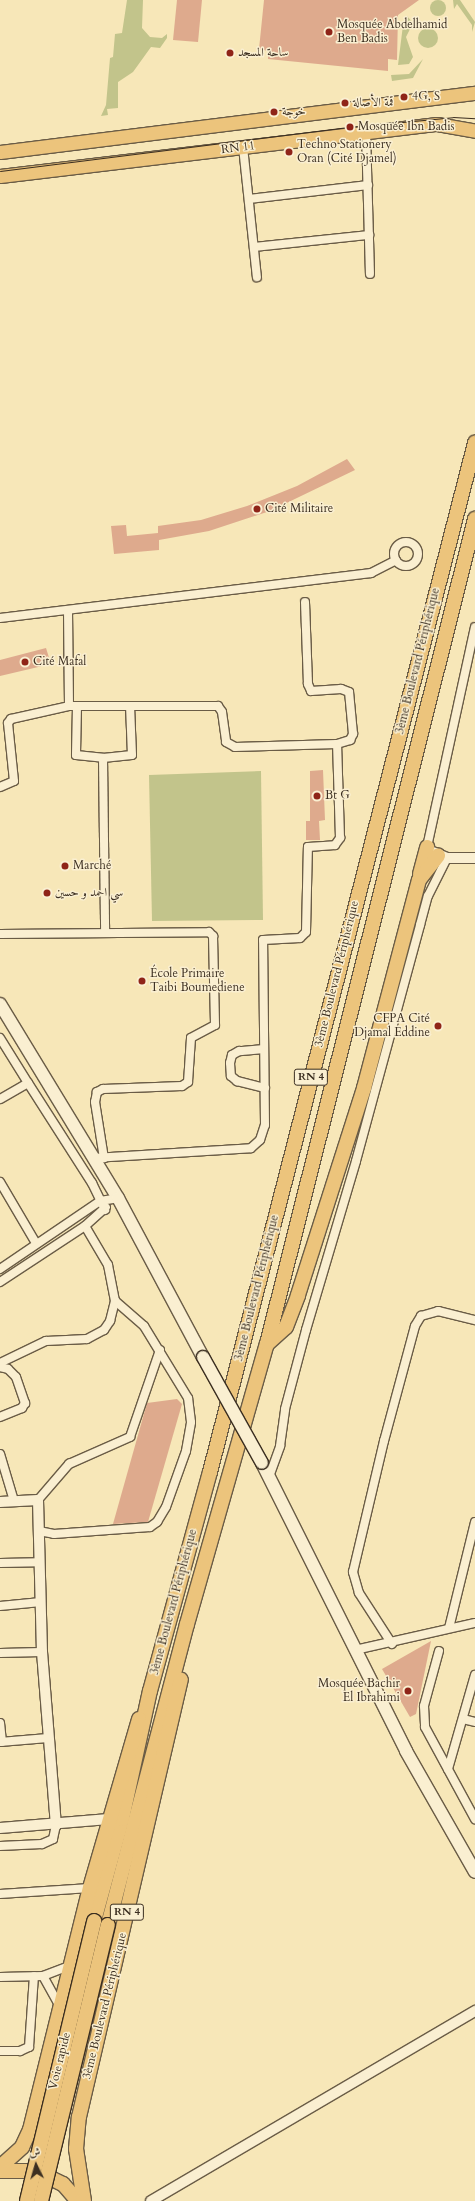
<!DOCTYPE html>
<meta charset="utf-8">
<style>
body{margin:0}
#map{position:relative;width:475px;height:2201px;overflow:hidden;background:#f7e7b8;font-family:Cardo,Amiri,serif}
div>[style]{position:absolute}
.green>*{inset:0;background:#c2c48b}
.round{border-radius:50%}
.building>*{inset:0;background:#deaa8d}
.roads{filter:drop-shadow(1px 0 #6a5c46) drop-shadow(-1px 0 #6a5c46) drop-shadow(0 1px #6a5c46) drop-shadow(0 -1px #6a5c46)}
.minor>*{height:8px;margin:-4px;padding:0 4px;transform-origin:4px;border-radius:4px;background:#faefd1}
.minor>.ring{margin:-4px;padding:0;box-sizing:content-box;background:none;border:8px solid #faefd1;border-radius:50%}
.tertiary>*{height:10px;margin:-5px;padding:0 5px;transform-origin:5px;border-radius:5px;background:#faefd1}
.secondary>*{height:12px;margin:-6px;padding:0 6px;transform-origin:6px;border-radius:6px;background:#faefd1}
.primary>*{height:13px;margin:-6.5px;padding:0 6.5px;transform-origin:6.5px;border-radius:6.5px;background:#ecc47c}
.trunk>*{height:14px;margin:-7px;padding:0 7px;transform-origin:7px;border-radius:7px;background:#ecc47c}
.tram>*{height:1px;margin:-0.5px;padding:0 0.5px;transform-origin:0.5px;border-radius:0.5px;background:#3b2e20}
.bridges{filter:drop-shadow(1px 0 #3b2e20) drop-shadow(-1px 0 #3b2e20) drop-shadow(0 1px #3b2e20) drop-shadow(0 -1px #3b2e20)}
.secondary-bridge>*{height:12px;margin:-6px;padding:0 6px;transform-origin:6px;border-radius:6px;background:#faefd1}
.trunk-bridge>*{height:14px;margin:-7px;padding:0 7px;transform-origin:7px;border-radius:7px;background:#ecc47c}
.dots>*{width:11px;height:11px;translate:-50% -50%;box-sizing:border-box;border:2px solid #faefd1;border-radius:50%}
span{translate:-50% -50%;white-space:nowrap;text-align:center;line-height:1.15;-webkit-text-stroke:3px #faefd1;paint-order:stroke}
.shield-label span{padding:1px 3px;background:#faefd1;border:1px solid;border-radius:3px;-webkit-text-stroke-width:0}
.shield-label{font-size:11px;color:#3b2e20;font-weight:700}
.poi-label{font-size:12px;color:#3b2e20}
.left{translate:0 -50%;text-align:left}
.right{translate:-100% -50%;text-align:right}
.street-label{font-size:12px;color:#3b2e20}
.north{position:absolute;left:16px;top:2145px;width:40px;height:40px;-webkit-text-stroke:3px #faefd1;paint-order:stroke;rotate:355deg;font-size:11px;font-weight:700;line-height:16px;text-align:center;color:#3b2e20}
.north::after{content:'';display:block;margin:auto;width:14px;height:18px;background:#3b2e20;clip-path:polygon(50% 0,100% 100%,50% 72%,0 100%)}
</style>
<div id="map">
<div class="green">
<div class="round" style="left:430px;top:0;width:16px;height:16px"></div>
<div style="clip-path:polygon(127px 0,143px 0,142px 28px,150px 37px,162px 38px,167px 34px,167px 38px,160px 48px,151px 47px,133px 72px,118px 82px,118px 108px,107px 109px,108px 115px,101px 116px,106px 105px,110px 58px,113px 57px,115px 34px,122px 33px)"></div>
<div style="clip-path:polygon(453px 0,460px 0,475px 22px,472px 32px,472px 25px,457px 4px,454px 9px)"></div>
<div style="clip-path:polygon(407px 16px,413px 23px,406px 37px,413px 57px,409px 64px,398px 65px,403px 25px)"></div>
<div class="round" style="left:418px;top:28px;width:20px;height:20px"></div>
<div style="clip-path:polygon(423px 59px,413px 78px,392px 81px,391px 75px,409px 74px)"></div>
<div style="clip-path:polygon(261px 771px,263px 920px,152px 921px,149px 775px)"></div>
</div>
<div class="building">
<div style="clip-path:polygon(177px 0,202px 0,198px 42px,173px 40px)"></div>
<div style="clip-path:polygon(264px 0,419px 0,398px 15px,397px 60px,388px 59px,388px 71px,268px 59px,268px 51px,259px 49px)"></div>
<div style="clip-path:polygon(347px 459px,355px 470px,270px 511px,209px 531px,159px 540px,159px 550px,114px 554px,111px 526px,126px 525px,127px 536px,158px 533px,158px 526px,201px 520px,247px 506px,297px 486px)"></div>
<div style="clip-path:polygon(46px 648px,51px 664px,0 676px,0 660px)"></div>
<div style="clip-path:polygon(323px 770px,325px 820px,319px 821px,320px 840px,306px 840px,306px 821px,310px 821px,310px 771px)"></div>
<div style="clip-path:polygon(177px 1399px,182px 1404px,148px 1522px,113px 1524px,147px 1403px)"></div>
<div style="clip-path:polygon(431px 1641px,416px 1714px,410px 1717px,382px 1669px)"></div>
</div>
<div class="roads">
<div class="minor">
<div style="left:366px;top:132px;width:142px;rotate:88.4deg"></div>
<div style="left:243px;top:147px;width:131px;rotate:83.9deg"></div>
<div style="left:249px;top:199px;width:120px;rotate:-6.7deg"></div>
<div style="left:254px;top:247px;width:116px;rotate:-6deg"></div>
<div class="ring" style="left:394px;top:542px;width:16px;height:16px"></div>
<div style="left:68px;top:610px;width:96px;rotate:89.4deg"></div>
<div style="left:0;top:618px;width:374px;rotate:-6.9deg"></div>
<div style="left:371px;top:573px;width:28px;rotate:-27deg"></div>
<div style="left:77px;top:706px;width:49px;rotate:91.2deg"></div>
<div style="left:76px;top:755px;width:27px;rotate:6deg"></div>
<div style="left:103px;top:758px;width:29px;rotate:-6deg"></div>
<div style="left:132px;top:755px;width:49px;rotate:-92.3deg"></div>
<div style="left:103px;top:758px;width:174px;rotate:89.3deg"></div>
<div style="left:0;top:787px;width:15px;rotate:-23deg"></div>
<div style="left:14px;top:781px;width:58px;rotate:-95.9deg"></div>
<div style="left:8px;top:723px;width:5px;rotate:-53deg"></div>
<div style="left:11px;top:719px;width:59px;rotate:-12.6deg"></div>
<div style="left:69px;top:706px;width:149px"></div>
<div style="left:218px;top:706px;width:7px;rotate:56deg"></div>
<div style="left:222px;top:712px;width:30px;rotate:82deg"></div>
<div style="left:226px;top:742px;width:10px;rotate:29deg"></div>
<div style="left:235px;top:747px;width:102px;rotate:-1.7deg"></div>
<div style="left:337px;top:744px;width:14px;rotate:-17deg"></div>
<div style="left:350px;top:740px;width:7px;rotate:-63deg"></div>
<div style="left:353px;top:734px;width:42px;rotate:-95.4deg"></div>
<div style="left:349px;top:692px;width:9px;rotate:-159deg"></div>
<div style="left:341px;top:689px;width:30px;rotate:176deg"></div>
<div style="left:311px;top:691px;width:8px;rotate:-113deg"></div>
<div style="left:308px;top:684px;width:82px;rotate:-92.1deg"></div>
<div style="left:427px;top:847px;width:225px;rotate:-77.7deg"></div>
<div style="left:0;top:934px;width:209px;rotate:-0.5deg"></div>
<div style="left:209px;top:932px;width:6px;rotate:45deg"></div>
<div style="left:213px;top:936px;width:89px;rotate:88.7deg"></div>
<div style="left:215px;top:1025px;width:27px;rotate:152deg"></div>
<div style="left:191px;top:1038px;width:44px;rotate:93.9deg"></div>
<div style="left:188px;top:1082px;width:7px;rotate:146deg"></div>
<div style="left:182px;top:1086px;width:79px;rotate:177.8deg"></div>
<div style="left:103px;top:1089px;width:7px;rotate:153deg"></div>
<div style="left:97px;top:1092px;width:10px;rotate:101deg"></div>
<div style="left:95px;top:1102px;width:57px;rotate:80.9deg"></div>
<div style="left:0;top:1038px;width:53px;rotate:58.1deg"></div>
<div style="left:28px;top:1083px;width:32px;rotate:150deg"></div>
<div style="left:264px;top:1049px;width:25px;rotate:175deg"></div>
<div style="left:239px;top:1051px;width:8px;rotate:150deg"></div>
<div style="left:232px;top:1055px;width:8px;rotate:104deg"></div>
<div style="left:230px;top:1063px;width:13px;rotate:86deg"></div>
<div style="left:231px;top:1076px;width:8px;rotate:40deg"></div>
<div style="left:237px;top:1081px;width:29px;rotate:14deg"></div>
<div style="left:28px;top:1083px;width:119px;rotate:57.4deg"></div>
<div style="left:92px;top:1183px;width:30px;rotate:64deg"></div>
<div style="left:94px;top:1158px;width:157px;rotate:-3.6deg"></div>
<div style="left:251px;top:1148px;width:12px;rotate:-42deg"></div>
<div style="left:260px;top:1140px;width:16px;rotate:-72deg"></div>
<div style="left:265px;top:1125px;width:185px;rotate:-90.6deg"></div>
<div style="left:263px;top:940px;width:37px;rotate:-3deg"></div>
<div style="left:300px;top:938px;width:8px;rotate:-45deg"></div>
<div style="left:306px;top:932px;width:85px;rotate:-88.7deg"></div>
<div style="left:308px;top:847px;width:27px;rotate:-4deg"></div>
<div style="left:335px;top:845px;width:9px;rotate:-54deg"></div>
<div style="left:340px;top:838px;width:94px;rotate:-91.8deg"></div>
<div style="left:0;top:1182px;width:71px;rotate:59.5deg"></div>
<div style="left:0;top:1269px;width:121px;rotate:-34.2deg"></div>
<div style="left:100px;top:1201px;width:18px;rotate:-9deg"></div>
<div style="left:0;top:1282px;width:102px;rotate:-33.4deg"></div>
<div style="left:85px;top:1226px;width:28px;rotate:-42deg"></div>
<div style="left:0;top:1363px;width:51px;rotate:-25.6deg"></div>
<div style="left:46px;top:1341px;width:41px;rotate:-2.8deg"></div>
<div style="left:87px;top:1339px;width:19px;rotate:-28deg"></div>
<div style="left:104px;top:1330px;width:11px;rotate:-56deg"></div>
<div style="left:110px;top:1321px;width:21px;rotate:-76deg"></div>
<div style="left:115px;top:1301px;width:37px;rotate:-101deg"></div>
<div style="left:108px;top:1265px;width:45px;rotate:-120.5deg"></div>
<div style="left:0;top:1367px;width:8px;rotate:14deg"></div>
<div style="left:8px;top:1369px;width:11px;rotate:45deg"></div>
<div style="left:16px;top:1377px;width:28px;rotate:71deg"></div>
<div style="left:25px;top:1403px;width:6px;rotate:121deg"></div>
<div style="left:22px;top:1408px;width:24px;rotate:158deg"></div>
<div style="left:0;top:1454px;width:49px;rotate:73.4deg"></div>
<div style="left:269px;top:1477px;width:33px;rotate:-70deg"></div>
<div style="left:280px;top:1446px;width:37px;rotate:-82deg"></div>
<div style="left:285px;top:1409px;width:82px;rotate:-75.1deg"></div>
<div style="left:306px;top:1330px;width:176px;rotate:-73.5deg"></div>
<div style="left:356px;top:1161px;width:245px;rotate:-74.8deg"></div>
<div style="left:420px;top:925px;width:30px;rotate:-75deg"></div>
<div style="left:428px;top:896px;width:42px;rotate:-63.4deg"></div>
<div style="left:38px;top:1500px;width:48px;rotate:-49.3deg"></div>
<div style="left:69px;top:1464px;width:67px;rotate:-23.9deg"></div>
<div style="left:130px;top:1437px;width:92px;rotate:-71deg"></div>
<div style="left:39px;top:1531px;width:15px;rotate:11deg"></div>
<div style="left:54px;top:1534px;width:96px;rotate:-4.2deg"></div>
<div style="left:150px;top:1527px;width:9px;rotate:-36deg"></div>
<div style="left:157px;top:1522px;width:17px;rotate:-59deg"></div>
<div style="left:166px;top:1507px;width:59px;rotate:-70.3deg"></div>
<div style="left:186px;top:1451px;width:29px;rotate:-80deg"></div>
<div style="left:191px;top:1422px;width:24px;rotate:-97deg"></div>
<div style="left:188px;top:1398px;width:84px;rotate:-121.4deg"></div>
<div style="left:144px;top:1326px;width:38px;rotate:-139deg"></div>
<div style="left:0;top:1563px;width:39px;rotate:-1deg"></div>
<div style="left:0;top:1606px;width:41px;rotate:-5.6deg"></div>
<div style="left:449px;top:1628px;width:109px;rotate:-76.2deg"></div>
<div style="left:392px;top:1644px;width:61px;rotate:-122.9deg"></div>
<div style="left:359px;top:1593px;width:22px;rotate:-106deg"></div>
<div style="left:353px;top:1572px;width:135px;rotate:-76.7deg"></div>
<div style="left:384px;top:1441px;width:119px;rotate:-74.9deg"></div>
<div style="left:415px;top:1326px;width:12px;rotate:-59deg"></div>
<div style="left:421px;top:1316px;width:18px;rotate:-16deg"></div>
<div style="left:438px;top:1311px;width:38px;rotate:14deg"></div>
<div style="left:355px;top:1650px;width:123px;rotate:-12.7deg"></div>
<div style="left:439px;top:1651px;width:57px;rotate:105.3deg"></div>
<div style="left:424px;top:1706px;width:21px;rotate:87deg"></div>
<div style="left:425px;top:1727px;width:105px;rotate:61.5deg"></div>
<div style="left:0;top:1653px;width:42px;rotate:-1.4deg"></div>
<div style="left:463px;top:1719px;width:12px;rotate:14deg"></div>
<div style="left:0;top:1723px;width:19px;rotate:84deg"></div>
<div style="left:0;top:1742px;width:48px;rotate:-4.8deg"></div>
<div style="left:448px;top:1769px;width:98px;rotate:-74deg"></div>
<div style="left:0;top:1846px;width:42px;rotate:-2.7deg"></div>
<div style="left:42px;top:1844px;width:12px;rotate:-24deg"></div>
<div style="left:53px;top:1839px;width:14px;rotate:-78deg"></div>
<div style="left:0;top:1894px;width:90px;rotate:-3.8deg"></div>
<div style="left:43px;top:1976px;width:33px;rotate:61deg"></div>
<div style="left:0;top:1977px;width:43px;rotate:-1.3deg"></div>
<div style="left:43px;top:1976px;width:31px;rotate:-21deg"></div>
<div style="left:0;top:2051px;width:20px"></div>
<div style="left:20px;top:2051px;width:10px;rotate:-24deg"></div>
<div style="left:29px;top:2047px;width:71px;rotate:-86deg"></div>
</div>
<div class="tertiary">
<div style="left:433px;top:852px;width:15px;rotate:23deg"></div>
<div style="left:447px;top:858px;width:28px"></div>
<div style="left:0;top:1502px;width:38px;rotate:-3deg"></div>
<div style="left:38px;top:1500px;width:152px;rotate:88.5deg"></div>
<div style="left:42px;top:1652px;width:174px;rotate:85.4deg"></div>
<div style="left:0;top:1828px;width:109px;rotate:-4.7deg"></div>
<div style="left:151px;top:2201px;width:376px;rotate:-30.4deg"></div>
</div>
<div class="secondary">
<div style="left:0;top:1004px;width:227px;rotate:58.7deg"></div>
<div style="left:118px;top:1198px;width:180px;rotate:61.9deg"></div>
<div style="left:262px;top:1463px;width:322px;rotate:63.4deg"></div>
<div style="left:406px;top:1751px;width:139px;rotate:60.3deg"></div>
</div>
<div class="primary">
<div style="left:0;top:152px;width:479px;rotate:-7.1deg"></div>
<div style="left:0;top:176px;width:440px;rotate:-6.8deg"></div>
<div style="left:437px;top:124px;width:39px;rotate:10deg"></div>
</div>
<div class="trunk">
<div style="left:420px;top:874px;width:28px;rotate:-75deg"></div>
<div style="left:267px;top:1344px;width:25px;rotate:-42deg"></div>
<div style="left:286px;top:1327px;width:34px;rotate:-69deg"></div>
<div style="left:298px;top:1295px;width:217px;rotate:-72.3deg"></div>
<div style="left:364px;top:1088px;width:215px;rotate:-75.2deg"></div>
<div style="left:419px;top:880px;width:31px;rotate:-52deg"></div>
<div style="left:94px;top:1921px;width:106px;rotate:-74.6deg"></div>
<div style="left:122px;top:1819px;width:131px;rotate:-77.7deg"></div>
<div style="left:150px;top:1691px;width:227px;rotate:-74.7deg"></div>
<div style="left:210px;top:1472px;width:1063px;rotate:-75.56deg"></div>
<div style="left:108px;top:1925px;width:311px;rotate:-75.3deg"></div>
<div style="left:187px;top:1624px;width:291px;rotate:-74.1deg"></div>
<div style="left:267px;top:1344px;width:851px;rotate:-75.85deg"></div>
<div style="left:0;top:2167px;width:30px;rotate:-42deg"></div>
<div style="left:22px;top:2147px;width:19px;rotate:-65deg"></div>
<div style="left:30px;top:2130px;width:249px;rotate:-76.1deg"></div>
<div style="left:90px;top:1888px;width:176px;rotate:-73.8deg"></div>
<div style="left:0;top:2171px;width:36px"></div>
<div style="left:36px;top:2171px;width:30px;rotate:26deg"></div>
<div style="left:63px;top:2184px;width:23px;rotate:49deg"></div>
<div style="left:84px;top:2201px;width:53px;rotate:-98.7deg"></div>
<div style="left:76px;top:2149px;width:32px;rotate:-85deg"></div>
<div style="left:79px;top:2117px;width:449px;rotate:-76.9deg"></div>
</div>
</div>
<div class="tram">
<div style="left:0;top:171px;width:353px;rotate:-7.2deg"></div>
<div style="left:350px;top:127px;width:103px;rotate:-5.5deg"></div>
<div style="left:453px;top:117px;width:22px;rotate:3deg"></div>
</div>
<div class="bridges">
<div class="secondary-bridge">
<div style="left:203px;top:1357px;width:121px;rotate:60.9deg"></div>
</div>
<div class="trunk-bridge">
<div style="left:27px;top:2201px;width:288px;rotate:-76.5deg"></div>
<div style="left:41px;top:2201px;width:284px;rotate:-76.4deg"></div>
</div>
</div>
<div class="dots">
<div style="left:329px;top:32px;background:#8f2418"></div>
<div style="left:230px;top:53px;background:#8f2418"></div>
<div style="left:404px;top:97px;background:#8f2418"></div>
<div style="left:345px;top:103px;background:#8f2418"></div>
<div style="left:274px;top:112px;background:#8f2418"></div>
<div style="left:350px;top:127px;background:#8f2418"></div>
<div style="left:289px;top:152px;background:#8f2418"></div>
<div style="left:257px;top:509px;background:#8f2418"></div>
<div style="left:25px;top:662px;background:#8f2418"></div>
<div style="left:317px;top:796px;background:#8f2418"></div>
<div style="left:65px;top:866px;background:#8f2418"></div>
<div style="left:47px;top:893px;background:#8f2418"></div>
<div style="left:142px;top:981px;background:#8f2418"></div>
<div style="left:438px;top:1026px;background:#8f2418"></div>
<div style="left:408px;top:1691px;background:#8f2418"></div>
</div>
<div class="shield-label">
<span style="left:311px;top:1077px">RN 4</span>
<span style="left:127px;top:1912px">RN 4</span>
</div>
<div class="poi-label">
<span class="left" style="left:337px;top:32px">Mosquée Abdelhamid<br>Ben Badis</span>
<span class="left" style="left:238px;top:53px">ساحة المسجد</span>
<span class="left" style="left:412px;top:97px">4G, S</span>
<span class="left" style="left:353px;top:103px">قمة الأصالة</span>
<span class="left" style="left:282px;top:112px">خوجة</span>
<span class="left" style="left:358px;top:127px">Mosquée Ibn Badis</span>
<span class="left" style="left:297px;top:152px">Techno Stationery<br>Oran (Cité Djamel)</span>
<span class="left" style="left:265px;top:509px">Cité Militaire</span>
<span class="left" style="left:33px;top:662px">Cité Mafal</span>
<span class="left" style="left:325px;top:796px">Bt G</span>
<span class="left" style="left:73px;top:866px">Marché</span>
<span class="left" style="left:55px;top:893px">سي احمد و حسين</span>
<span class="left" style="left:150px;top:981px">École Primaire<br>Taibi Boumediene</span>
<span class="right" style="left:430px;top:1026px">CFPA Cité<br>Djamal Eddine</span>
<span class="right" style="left:400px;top:1691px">Mosquée Bachir<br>El Ibrahimi</span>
</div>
<div class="street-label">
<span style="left:238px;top:148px;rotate:-7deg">RN 11</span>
<span style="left:418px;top:661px;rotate:-76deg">3ème Boulevard Périphérique</span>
<span style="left:337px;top:974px;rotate:-76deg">3ème Boulevard Périphérique</span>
<span style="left:257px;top:1288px;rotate:-76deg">3ème Boulevard Périphérique</span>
<span style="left:174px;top:1602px;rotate:-75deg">3ème Boulevard Périphérique</span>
<span style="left:105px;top:2006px;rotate:-76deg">3ème Boulevard Périphérique</span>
<span style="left:60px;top:2061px;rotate:-76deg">Voie rapide</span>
</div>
<div class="north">ش</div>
</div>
